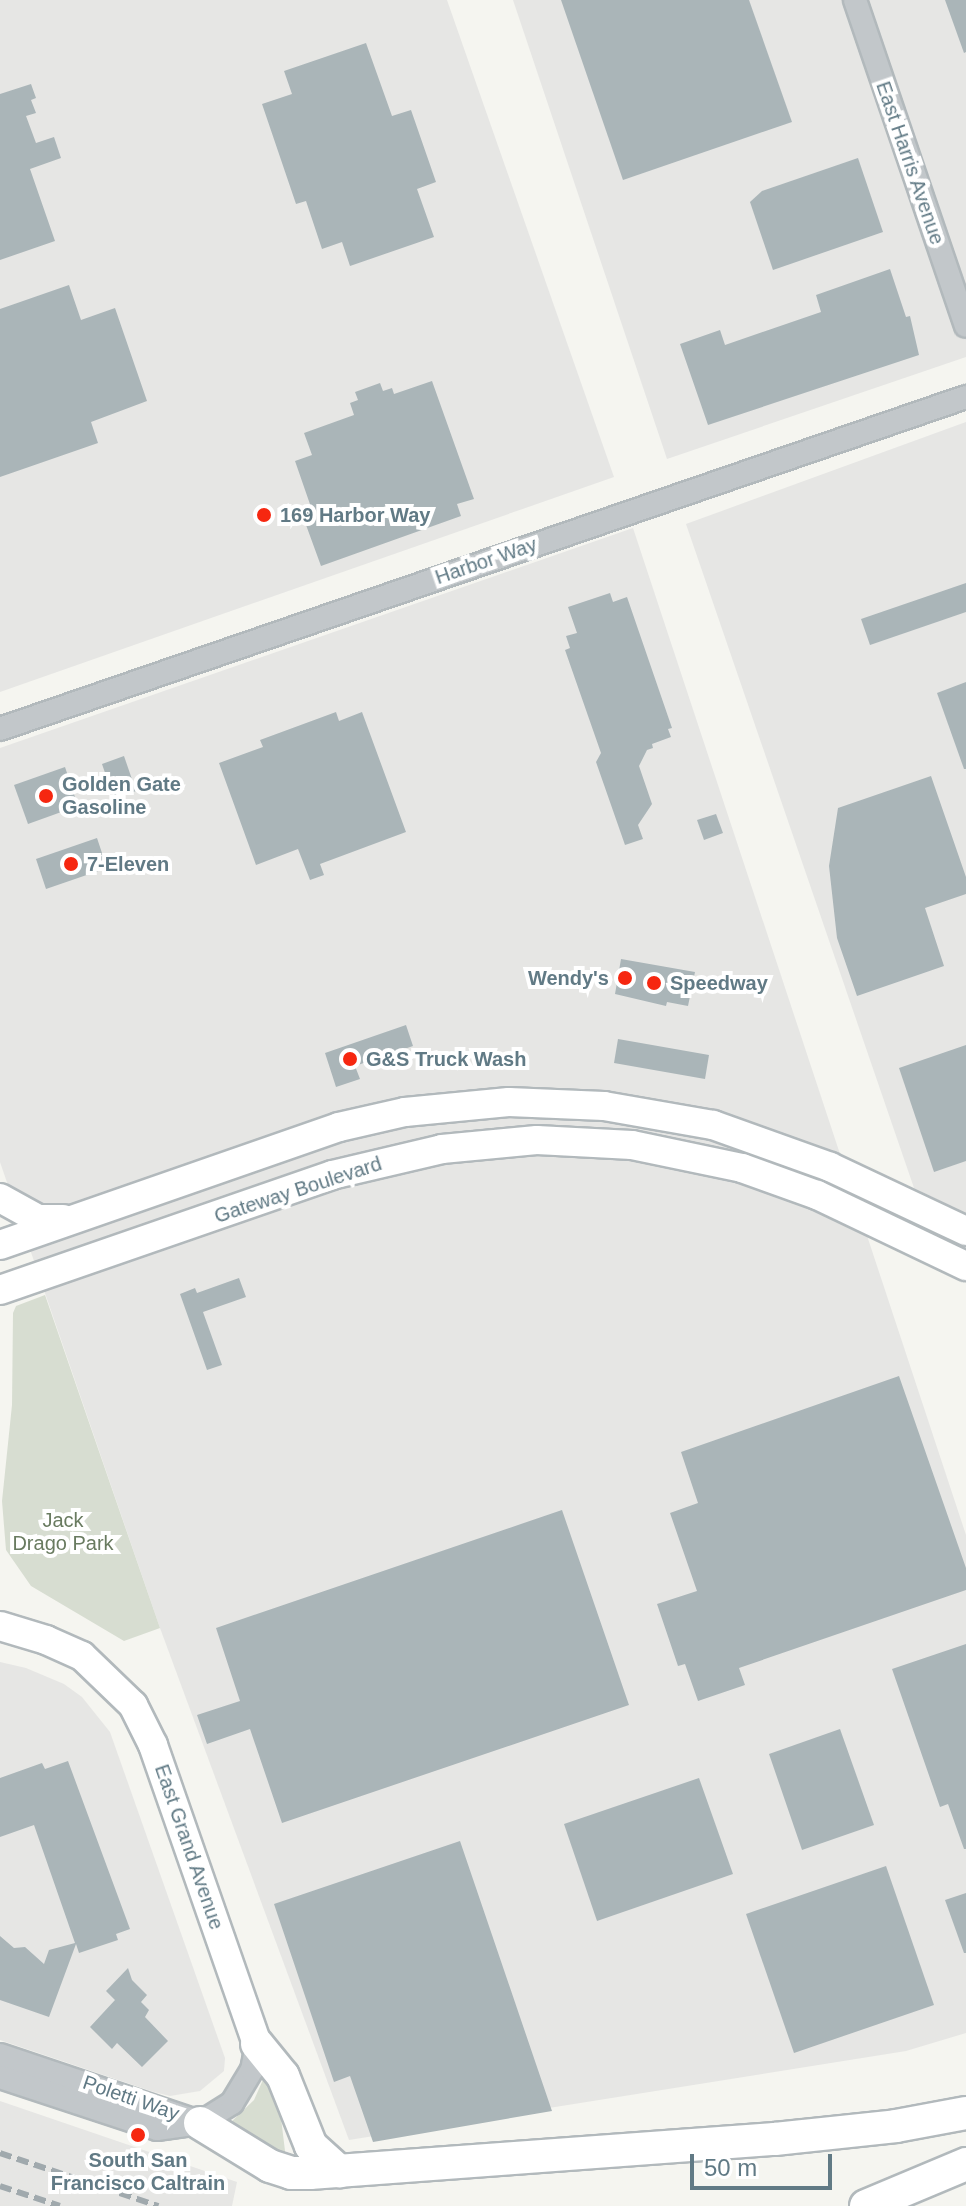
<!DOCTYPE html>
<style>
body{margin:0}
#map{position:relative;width:966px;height:2206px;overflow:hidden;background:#f5f5f0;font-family:Arial,sans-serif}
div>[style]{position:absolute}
.built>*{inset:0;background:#e6e6e4}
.green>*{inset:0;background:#d7ddd1}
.building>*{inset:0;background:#aab5b8}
.roads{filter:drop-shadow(2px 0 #b2b9bc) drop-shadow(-2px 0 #b2b9bc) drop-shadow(0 2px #b2b9bc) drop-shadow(0 -2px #b2b9bc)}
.minor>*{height:22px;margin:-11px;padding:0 11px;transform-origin:11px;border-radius:11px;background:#c2c7ca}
.major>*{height:28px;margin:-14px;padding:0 14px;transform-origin:14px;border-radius:14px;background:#fff}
.highway>*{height:32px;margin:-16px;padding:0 16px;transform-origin:16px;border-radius:16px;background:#fff}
.rail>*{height:6px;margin-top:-3px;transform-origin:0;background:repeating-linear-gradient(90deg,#a0a9ad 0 12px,transparent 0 18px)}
.dots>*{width:22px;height:22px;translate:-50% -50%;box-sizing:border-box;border:4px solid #fff;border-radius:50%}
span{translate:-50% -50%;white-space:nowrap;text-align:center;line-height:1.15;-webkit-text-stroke:8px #fff;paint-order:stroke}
.street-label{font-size:20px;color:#617a85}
.poi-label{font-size:20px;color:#617a85;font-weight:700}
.left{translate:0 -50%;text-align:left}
.right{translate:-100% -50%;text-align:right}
.park-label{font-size:20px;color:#697b60}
.scale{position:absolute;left:690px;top:2154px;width:142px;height:36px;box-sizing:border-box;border:4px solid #617a85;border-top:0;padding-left:10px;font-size:24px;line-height:28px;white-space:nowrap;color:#617a85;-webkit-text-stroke:6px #fff;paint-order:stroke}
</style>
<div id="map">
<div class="built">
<div style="clip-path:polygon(0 0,447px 0,614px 477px,0 692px)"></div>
<div style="clip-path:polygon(513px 0,966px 0,966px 357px,667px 459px)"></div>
<div style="clip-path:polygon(966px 422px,966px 1214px,914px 1188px,686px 524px)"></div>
<div style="clip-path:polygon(633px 528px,966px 1535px,966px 2033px,906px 2051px,349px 2140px,160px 1628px,0 1162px,0 748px)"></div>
<div style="clip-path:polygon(0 1662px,26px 1668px,64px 1684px,82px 1697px,110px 1732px,225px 2058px,224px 2071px,200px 2091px,170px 2096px,154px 2092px,0 2040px)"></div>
<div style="clip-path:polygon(0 2101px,237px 2182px,232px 2206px,0 2206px)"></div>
</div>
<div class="green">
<div style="clip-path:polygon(45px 1295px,160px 1628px,124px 1641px,31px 1586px,6px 1550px,2px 1501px,12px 1405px,13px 1313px,16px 1306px)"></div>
<div style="clip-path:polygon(266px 2073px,280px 2110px,286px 2159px,228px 2125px,254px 2100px)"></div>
</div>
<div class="building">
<div style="clip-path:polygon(561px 0,749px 0,792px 122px,623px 180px)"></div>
<div style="clip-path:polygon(945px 0,966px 0,966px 52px,964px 53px)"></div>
<div style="clip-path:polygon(366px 43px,392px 116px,411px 110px,436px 182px,417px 189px,434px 237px,350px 266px,342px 242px,322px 249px,306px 201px,296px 204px,262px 104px,292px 94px,284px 71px)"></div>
<div style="clip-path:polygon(31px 84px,36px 98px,31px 100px,36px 113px,26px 116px,36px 143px,54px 137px,61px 158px,30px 169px,55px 241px,0 260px,0 94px)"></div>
<div style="clip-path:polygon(858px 158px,883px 232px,773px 270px,750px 202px,762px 191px)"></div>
<div style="clip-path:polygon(890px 269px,906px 317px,910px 316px,919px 355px,708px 425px,680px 344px,720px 330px,725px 345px,821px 312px,816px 295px)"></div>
<div style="clip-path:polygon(69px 285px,81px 320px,115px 308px,147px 401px,91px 422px,98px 443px,0 477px,0 309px)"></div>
<div style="clip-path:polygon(432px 381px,474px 499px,457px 504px,461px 516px,321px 566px,302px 514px,312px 510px,295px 461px,312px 455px,304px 433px,354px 415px,350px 403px,358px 400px,355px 392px,380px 383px,383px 391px,392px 388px,394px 394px)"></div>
<div style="clip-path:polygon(966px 583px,966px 612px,870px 645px,861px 619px)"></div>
<div style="clip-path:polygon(610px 593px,613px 602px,627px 597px,672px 728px,668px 729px,671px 737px,652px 744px,653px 748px,647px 750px,639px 766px,652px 804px,638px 825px,643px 839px,625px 845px,596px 762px,601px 753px,565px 650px,570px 648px,566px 636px,577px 633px,568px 607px)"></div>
<div style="clip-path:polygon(966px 682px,966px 769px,964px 769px,937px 693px)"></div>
<div style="clip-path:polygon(336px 712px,339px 721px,362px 712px,406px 832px,320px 864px,324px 875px,310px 880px,298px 849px,256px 865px,219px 763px,263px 747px,260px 740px)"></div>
<div style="clip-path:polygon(124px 756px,136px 791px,114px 799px,102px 764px)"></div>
<div style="clip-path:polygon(65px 767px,78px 806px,28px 824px,14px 785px)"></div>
<div style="clip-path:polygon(931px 776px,966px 877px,966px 894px,925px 908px,944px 966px,857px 996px,837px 938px,829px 866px,838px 808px)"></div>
<div style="clip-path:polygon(716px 814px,723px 833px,704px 840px,697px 820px)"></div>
<div style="clip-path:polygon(97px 838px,107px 868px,46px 889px,36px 859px)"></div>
<div style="clip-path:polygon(621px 959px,695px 972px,688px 1006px,667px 1002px,666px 1006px,615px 994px)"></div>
<div style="clip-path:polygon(406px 1025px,413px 1046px,355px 1066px,360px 1079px,336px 1087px,325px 1053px)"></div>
<div style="clip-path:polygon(618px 1039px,709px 1055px,705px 1079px,614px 1063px)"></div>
<div style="clip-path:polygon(966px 1045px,966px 1161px,934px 1172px,899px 1068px)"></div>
<div style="clip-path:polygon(239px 1278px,246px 1297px,203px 1312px,222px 1365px,207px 1370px,180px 1294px,195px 1288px,197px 1293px)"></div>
<div style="clip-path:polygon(899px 1376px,966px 1568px,966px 1590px,739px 1668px,745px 1685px,698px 1701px,685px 1664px,678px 1666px,657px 1604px,697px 1591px,670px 1513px,698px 1503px,681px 1452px)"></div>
<div style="clip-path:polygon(562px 1510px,629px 1705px,282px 1823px,250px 1729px,207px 1744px,197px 1715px,240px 1701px,216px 1628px)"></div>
<div style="clip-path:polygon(966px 1644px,966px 1849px,964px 1849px,948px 1804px,940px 1807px,892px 1669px)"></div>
<div style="clip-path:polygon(840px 1729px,874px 1825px,802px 1850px,769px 1754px)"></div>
<div style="clip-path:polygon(68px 1761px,130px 1929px,116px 1934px,118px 1940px,79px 1953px,76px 1944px,49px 2017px,0 2000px,0 1936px,14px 1948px,25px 1947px,44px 1964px,49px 1950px,75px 1943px,34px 1825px,0 1837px,0 1778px,42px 1763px,45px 1769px)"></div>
<div style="clip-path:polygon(699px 1778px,733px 1874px,597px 1921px,564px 1824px)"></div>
<div style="clip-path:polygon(460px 1841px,552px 2111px,373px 2142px,350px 2076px,334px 2082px,274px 1904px)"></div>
<div style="clip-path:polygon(886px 1866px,934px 2005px,794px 2053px,746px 1914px)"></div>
<div style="clip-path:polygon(966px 1893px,966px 1953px,964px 1953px,945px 1900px)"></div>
<div style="clip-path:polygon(128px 1968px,132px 1980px,147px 1995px,141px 2002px,149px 2010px,145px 2017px,168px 2041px,142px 2067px,117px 2043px,112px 2049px,90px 2027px,115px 2000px,106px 1991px)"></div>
</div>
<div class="roads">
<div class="minor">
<div style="left:855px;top:0;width:344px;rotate:71.2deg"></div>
<div style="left:0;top:729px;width:1021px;rotate:-18.97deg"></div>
<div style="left:0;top:2055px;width:210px;rotate:18.6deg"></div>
<div style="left:0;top:2077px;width:165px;rotate:18.3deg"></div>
<div style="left:157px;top:2129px;width:43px;rotate:-7.9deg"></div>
<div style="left:200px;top:2123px;width:38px;rotate:-32deg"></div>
<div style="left:232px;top:2103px;width:39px;rotate:-59deg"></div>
<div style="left:252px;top:2070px;width:26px;rotate:-79deg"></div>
</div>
<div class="major">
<div style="left:0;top:1198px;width:43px;rotate:28.9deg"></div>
<div style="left:38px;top:1219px;width:25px"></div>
<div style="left:0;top:1245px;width:359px;rotate:-19.2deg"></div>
<div style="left:339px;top:1127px;width:68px;rotate:-12.8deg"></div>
<div style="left:405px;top:1112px;width:104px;rotate:-5.5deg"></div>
<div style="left:509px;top:1102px;width:95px;rotate:2.4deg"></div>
<div style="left:604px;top:1106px;width:111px;rotate:9.9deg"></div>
<div style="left:713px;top:1125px;width:124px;rotate:19.7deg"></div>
<div style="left:830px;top:1167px;width:150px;rotate:25.2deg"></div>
<div style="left:0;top:1290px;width:351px;rotate:-19.1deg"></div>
<div style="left:332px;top:1175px;width:113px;rotate:-13.3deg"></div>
<div style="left:442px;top:1149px;width:95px;rotate:-5.4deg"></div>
<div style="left:537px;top:1140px;width:95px;rotate:3deg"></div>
<div style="left:632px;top:1145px;width:112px;rotate:11.8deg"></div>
<div style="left:742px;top:1168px;width:80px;rotate:19.8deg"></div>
<div style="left:817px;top:1195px;width:165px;rotate:25.5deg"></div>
<div style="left:0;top:1626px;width:48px;rotate:16.9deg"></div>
<div style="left:46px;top:1640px;width:39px;rotate:24deg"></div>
<div style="left:82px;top:1656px;width:71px;rotate:43.9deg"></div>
<div style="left:133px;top:1705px;width:45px;rotate:63.4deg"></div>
<div style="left:153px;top:1745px;width:317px;rotate:70.8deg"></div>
</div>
<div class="highway">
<div style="left:257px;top:2044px;width:41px;rotate:50.9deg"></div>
<div style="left:283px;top:2076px;width:75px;rotate:68.2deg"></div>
<div style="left:311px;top:2146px;width:38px;rotate:42deg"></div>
<div style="left:200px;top:2123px;width:82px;rotate:31.6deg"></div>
<div style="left:270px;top:2166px;width:22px;rotate:18deg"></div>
<div style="left:291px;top:2173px;width:19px"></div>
<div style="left:310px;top:2173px;width:466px;rotate:-4.2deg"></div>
<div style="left:775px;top:2139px;width:122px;rotate:-6.1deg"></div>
<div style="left:896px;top:2126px;width:71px;rotate:-10.5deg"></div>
<div style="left:866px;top:2206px;width:108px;rotate:-22.8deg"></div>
</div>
</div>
<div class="rail">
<div style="left:0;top:2153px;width:167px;rotate:18.5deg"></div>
<div style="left:0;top:2186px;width:63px;rotate:18.4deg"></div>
</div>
<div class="dots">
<div style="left:264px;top:515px;background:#f62710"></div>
<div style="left:46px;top:796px;background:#f62710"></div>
<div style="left:71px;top:864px;background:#f62710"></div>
<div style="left:625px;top:978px;background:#f62710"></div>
<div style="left:654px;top:983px;background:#f62710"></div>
<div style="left:350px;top:1059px;background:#f62710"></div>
<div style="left:138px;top:2135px;background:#f62710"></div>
</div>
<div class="street-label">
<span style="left:910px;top:163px;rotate:71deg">East Harris Avenue</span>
<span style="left:486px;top:561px;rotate:-19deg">Harbor Way</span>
<span style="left:298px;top:1190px;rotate:-18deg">Gateway Boulevard</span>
<span style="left:189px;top:1847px;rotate:71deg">East Grand Avenue</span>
<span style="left:131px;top:2098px;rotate:19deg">Poletti Way</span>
</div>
<div class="poi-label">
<span class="left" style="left:280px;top:515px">169 Harbor Way</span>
<span class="left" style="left:62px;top:796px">Golden Gate<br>Gasoline</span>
<span class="left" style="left:87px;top:864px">7-Eleven</span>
<span class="right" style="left:609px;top:978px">Wendy's</span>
<span class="left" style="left:670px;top:983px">Speedway</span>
<span class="left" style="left:366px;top:1059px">G&amp;S Truck Wash</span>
<span style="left:138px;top:2172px">South San<br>Francisco Caltrain</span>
</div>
<div class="park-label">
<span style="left:63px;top:1532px">Jack<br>Drago Park</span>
</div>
<div class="scale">50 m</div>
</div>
